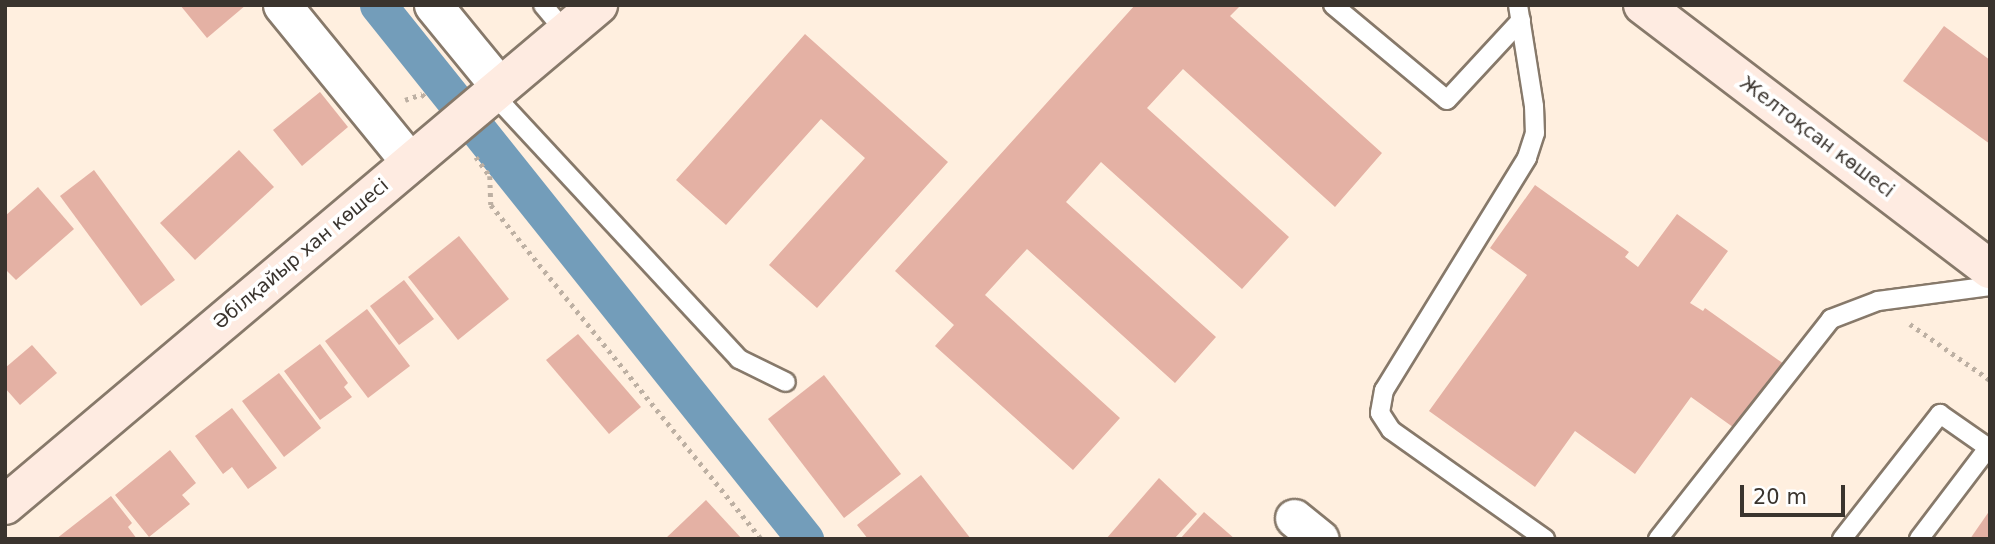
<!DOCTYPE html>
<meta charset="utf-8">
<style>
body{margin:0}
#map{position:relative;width:1995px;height:544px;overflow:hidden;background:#ffefdf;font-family:"DejaVu Sans",sans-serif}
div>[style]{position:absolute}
.canal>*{height:37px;margin:-18.5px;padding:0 18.5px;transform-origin:18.5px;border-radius:18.5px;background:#739dba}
.building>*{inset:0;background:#e4b1a4}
.path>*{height:4.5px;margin-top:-2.25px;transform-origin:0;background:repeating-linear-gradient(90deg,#bdb0a3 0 3.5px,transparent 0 8.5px)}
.roads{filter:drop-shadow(2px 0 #87796a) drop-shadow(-2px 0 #87796a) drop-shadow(0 2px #87796a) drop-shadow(0 -2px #87796a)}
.lane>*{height:18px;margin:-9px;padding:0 9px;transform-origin:9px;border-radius:9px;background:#fff}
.street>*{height:37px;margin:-18.5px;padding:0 18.5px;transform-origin:18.5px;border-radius:18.5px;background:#fff}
.secondary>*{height:38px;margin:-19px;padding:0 19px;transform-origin:19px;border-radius:19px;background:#feebe1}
span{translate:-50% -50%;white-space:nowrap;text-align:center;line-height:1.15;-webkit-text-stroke:7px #fff;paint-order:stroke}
.street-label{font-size:19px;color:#3a342e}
.frame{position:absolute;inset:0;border:7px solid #3a342e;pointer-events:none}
.scale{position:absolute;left:1740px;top:485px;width:105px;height:32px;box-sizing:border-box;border:4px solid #3a342e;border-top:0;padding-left:9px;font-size:21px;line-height:24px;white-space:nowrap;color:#3a342e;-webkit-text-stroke:5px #fff;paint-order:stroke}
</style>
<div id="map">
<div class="canal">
<div style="left:378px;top:5px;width:684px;rotate:51.35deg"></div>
</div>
<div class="building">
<div style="clip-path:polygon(180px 5px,246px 5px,207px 38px)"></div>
<div style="clip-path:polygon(1135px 5px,1241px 5px,1230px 16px,1382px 153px,1335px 207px,1183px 69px,1147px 108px,1289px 237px,1242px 289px,1101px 162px,1066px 202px,1216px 337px,1175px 383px,1027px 249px,985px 295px,1120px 418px,1073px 470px,935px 346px,954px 325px,895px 271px)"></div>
<div style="clip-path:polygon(1944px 26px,1990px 60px,1990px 144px,1903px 81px)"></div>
<div style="clip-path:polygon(805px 34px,948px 162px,817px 308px,769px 265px,865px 158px,821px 119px,726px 225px,676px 180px)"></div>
<div style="clip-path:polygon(320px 92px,348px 127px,302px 166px,273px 130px)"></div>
<div style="clip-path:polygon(239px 150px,274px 187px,195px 260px,160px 223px)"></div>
<div style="clip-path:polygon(94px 170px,175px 280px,141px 306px,60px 196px)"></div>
<div style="clip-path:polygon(1535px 185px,1629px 252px,1625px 257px,1638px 267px,1677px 214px,1728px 251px,1690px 303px,1703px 311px,1705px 308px,1784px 364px,1737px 430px,1691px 397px,1635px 474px,1575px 431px,1535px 487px,1429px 411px,1527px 275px,1490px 248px)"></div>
<div style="clip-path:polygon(38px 187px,74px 229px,16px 280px,5px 269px,5px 216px)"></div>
<div style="clip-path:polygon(459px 236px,509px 299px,458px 340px,408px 277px)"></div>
<div style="clip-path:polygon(404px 280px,434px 319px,399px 345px,370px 306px)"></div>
<div style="clip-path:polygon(367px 309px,410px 366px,368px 398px,325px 341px)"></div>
<div style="clip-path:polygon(578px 334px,641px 407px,609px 434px,546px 360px)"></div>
<div style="clip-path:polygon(320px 344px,348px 383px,344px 387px,352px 397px,320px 420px,284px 371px)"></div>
<div style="clip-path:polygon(32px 345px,57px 373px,20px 405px,5px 388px,5px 368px)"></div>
<div style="clip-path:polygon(279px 373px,321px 428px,284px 457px,242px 401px)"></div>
<div style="clip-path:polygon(824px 375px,901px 474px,844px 518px,768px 419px)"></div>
<div style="clip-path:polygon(232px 408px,277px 468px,248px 489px,232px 467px,223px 474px,195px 436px)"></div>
<div style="clip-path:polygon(170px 450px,196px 483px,182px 495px,190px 504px,149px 537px,115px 495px)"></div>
<div style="clip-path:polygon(921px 475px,971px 539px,868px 539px,857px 525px)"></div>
<div style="clip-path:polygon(1159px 478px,1197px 514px,1174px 539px,1106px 539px)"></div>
<div style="clip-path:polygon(111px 496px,132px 523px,128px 527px,137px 539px,56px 539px)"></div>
<div style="clip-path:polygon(706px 500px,742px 539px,665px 539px)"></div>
<div style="clip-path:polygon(1990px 510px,1990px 539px,1970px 539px)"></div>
<div style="clip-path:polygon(1204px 512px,1235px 539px,1180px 539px)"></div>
</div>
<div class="path">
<div style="left:405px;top:100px;width:18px;rotate:-19deg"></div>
<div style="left:422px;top:94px;width:8px;rotate:45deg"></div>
<div style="left:476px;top:157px;width:24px;rotate:54deg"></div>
<div style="left:490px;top:176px;width:29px;rotate:88deg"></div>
<div style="left:491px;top:205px;width:429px;rotate:51deg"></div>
<div style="left:1910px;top:324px;width:98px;rotate:35deg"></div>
</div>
<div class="roads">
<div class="lane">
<div style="left:543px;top:5px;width:35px;rotate:50deg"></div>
<div style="left:1333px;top:5px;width:148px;rotate:39.8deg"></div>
<div style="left:1447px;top:100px;width:109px;rotate:-47.2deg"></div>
<div style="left:1518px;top:5px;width:102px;rotate:81deg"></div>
<div style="left:1534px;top:106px;width:27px;rotate:88deg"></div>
<div style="left:1535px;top:133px;width:26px;rotate:108deg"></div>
<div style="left:1527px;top:158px;width:273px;rotate:121.6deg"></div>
<div style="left:1384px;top:390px;width:23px;rotate:100deg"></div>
<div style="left:1380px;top:413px;width:20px;rotate:57deg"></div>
<div style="left:1391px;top:430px;width:189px;rotate:35.3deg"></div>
<div style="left:493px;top:94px;width:362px;rotate:47.1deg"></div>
<div style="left:739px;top:359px;width:52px;rotate:26.1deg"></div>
<div style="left:1658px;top:539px;width:280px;rotate:-51.8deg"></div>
<div style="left:1831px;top:319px;width:50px;rotate:-21deg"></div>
<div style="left:1878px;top:301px;width:113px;rotate:-7.6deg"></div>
<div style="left:1842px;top:539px;width:159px;rotate:-51.9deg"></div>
<div style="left:1940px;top:414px;width:61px;rotate:35deg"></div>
<div style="left:1919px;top:539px;width:114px;rotate:-52.8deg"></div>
</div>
<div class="street">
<div style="left:282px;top:5px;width:203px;rotate:50.8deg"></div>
<div style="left:433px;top:5px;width:106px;rotate:50.7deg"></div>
<div style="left:1294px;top:518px;width:33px;rotate:39deg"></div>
</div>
<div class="secondary">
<div style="left:1643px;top:5px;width:436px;rotate:37.3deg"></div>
<div style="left:5px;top:505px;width:776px;rotate:-40.14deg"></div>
</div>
</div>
<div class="street-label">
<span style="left:1817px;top:137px;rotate:37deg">Желтоқсан көшесі</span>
<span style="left:301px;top:254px;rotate:-40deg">Әбілқайыр хан көшесі</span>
</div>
<div class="frame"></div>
<div class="scale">20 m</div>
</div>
